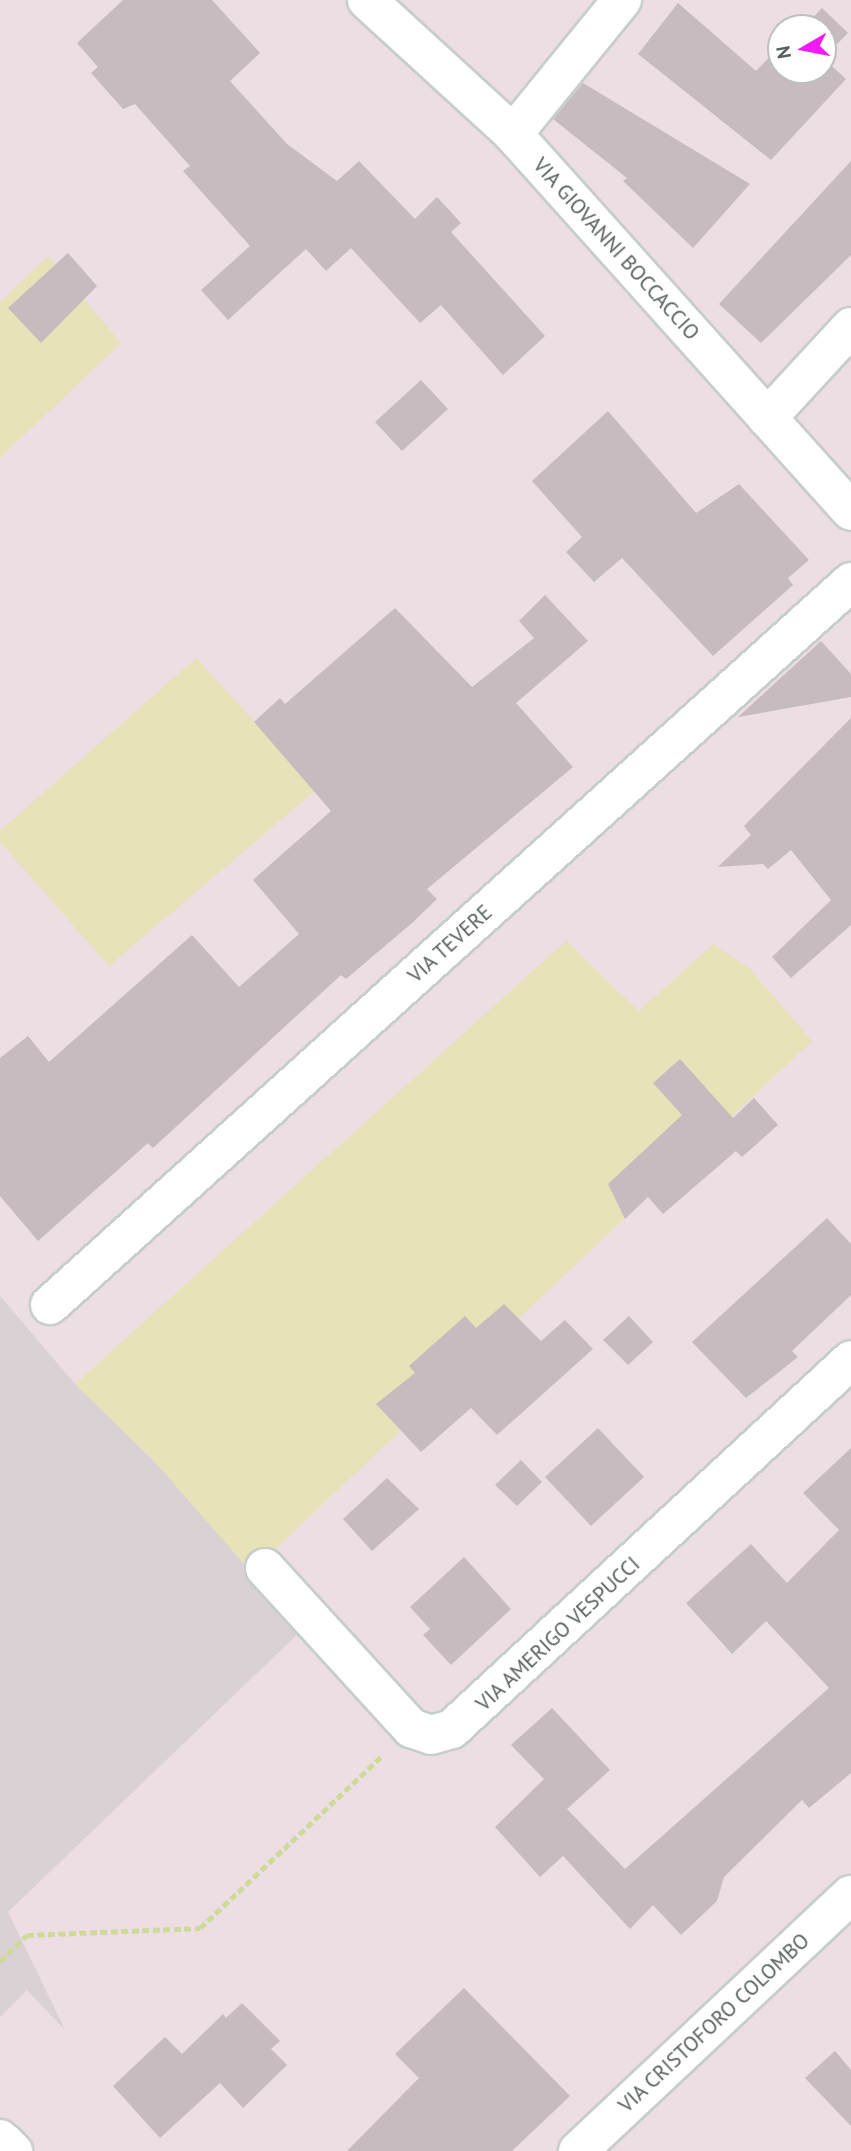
<!DOCTYPE html>
<style>
body{margin:0}
#map{position:relative;width:851px;height:2151px;overflow:hidden;background:#ecdee3;font-family:"PT Sans",sans-serif}
div>[style]{position:absolute}
.industrial>*{inset:0;background:#dad1d4}
.green>*{inset:0;background:#e7e2b8}
.building>*{inset:0;background:#c6bbbf}
.path>*{height:4.5px;margin-top:-2.25px;transform-origin:0;background:repeating-linear-gradient(90deg,#cfd99a 0 7px,transparent 0 10.5px)}
.roads{filter:drop-shadow(2px 0 #c6ceca) drop-shadow(-2px 0 #c6ceca) drop-shadow(0 2px #c6ceca) drop-shadow(0 -2px #c6ceca)}
.minor>*{height:38px;margin:-19px;padding:0 19px;transform-origin:19px;border-radius:19px;background:#fff}
.tertiary>*{height:38px;margin:-19px;padding:0 19px;transform-origin:19px;border-radius:19px;background:#fff}
.secondary>*{height:38px;margin:-19px;padding:0 19px;transform-origin:19px;border-radius:19px;background:#fff}
span{translate:-50% -50%;white-space:nowrap;text-align:center;line-height:1.15;-webkit-text-stroke:6px #fff;paint-order:stroke}
.street-label{font-size:21px;color:#57615c}
.north{position:absolute;left:767px;top:14px;width:70px;height:70px;box-sizing:border-box;background:#fff;border:2px solid #bcc0be;border-radius:50%;rotate:260deg;font-size:19px;font-weight:700;line-height:28px;text-align:center;color:#57615c}
.north::after{content:'';display:block;margin:auto;width:24px;height:32px;background:#f21bf6;clip-path:polygon(50% 0,100% 100%,50% 72%,0 100%)}
</style>
<div id="map">
<div class="industrial">
<div style="clip-path:polygon(0 1296px,75px 1384px,155px 1462px,304px 1628px,8px 1912px,65px 2030px,27px 1990px,0 2017px)"></div>
</div>
<div class="green">
<div style="clip-path:polygon(48px 256px,121px 343px,0 458px,0 302px)"></div>
<div style="clip-path:polygon(196px 658px,317px 789px,109px 966px,0 842px,0 831px)"></div>
<div style="clip-path:polygon(566px 941px,639px 1011px,713px 944px,749px 968px,812px 1041px,251px 1572px,155px 1462px,75px 1384px)"></div>
</div>
<div class="building">
<div style="clip-path:polygon(123px 0,212px 0,260px 53px,230px 81px,287px 144px,337px 181px,359px 161px,415px 219px,437px 197px,461px 223px,451px 232px,545px 336px,503px 375px,441px 305px,420px 323px,351px 248px,326px 271px,306px 249px,228px 320px,201px 290px,250px 246px,183px 171px,190px 166px,135px 104px,123px 109px,91px 73px,98px 67px,77px 43px)"></div>
<div style="clip-path:polygon(678px 3px,756px 71px,781px 45px,781px 70px,823px 70px,823px 28px,803px 28px,822px 8px,848px 33px,823px 58px,846px 79px,771px 160px,638px 54px)"></div>
<div style="clip-path:polygon(583px 83px,750px 184px,693px 248px,623px 181px,627px 178px,553px 119px)"></div>
<div style="clip-path:polygon(851px 161px,851px 255px,761px 343px,719px 304px)"></div>
<div style="clip-path:polygon(68px 253px,97px 286px,41px 343px,8px 308px)"></div>
<div style="clip-path:polygon(421px 380px,448px 409px,402px 451px,375px 422px)"></div>
<div style="clip-path:polygon(608px 411px,696px 513px,739px 484px,809px 560px,788px 578px,793px 585px,713px 656px,622px 558px,594px 582px,566px 552px,582px 537px,532px 481px)"></div>
<div style="clip-path:polygon(545px 595px,588px 641px,516px 703px,573px 767px,427px 889px,437px 899px,412px 923px,346px 979px,341px 975px,153px 1148px,148px 1143px,38px 1241px,0 1196px,0 1058px,28px 1036px,49px 1062px,192px 935px,239px 987px,299px 934px,253px 880px,331px 811px,254px 722px,280px 698px,285px 704px,395px 608px,472px 687px,534px 638px,519px 621px)"></div>
<div style="clip-path:polygon(821px 641px,851px 674px,851px 697px,738px 717px)"></div>
<div style="clip-path:polygon(851px 718px,851px 925px,791px 978px,772px 957px,831px 900px,791px 850px,768px 869px,763px 864px,718px 867px,751px 835px,744px 826px)"></div>
<div style="clip-path:polygon(680px 1059px,733px 1118px,754px 1098px,778px 1125px,742px 1157px,736px 1151px,663px 1214px,648px 1197px,625px 1219px,608px 1184px,682px 1115px,653px 1083px)"></div>
<div style="clip-path:polygon(827px 1218px,851px 1244px,851px 1295px,792px 1351px,798px 1357px,746px 1398px,692px 1342px)"></div>
<div style="clip-path:polygon(504px 1304px,541px 1341px,565px 1320px,593px 1349px,497px 1435px,471px 1408px,421px 1452px,376px 1404px,415px 1373px,409px 1366px,465px 1316px,476px 1328px)"></div>
<div style="clip-path:polygon(629px 1316px,653px 1342px,628px 1365px,603px 1340px)"></div>
<div style="clip-path:polygon(598px 1428px,644px 1477px,591px 1526px,545px 1477px)"></div>
<div style="clip-path:polygon(851px 1448px,851px 1773px,809px 1808px,802px 1800px,724px 1877px,717px 1901px,681px 1935px,653px 1905px,630px 1929px,563px 1856px,540px 1877px,495px 1827px,544px 1779px,511px 1745px,552px 1708px,610px 1770px,567px 1809px,625px 1869px,829px 1688px,766px 1621px,732px 1654px,686px 1603px,751px 1544px,787px 1583px,839px 1530px,803px 1493px)"></div>
<div style="clip-path:polygon(521px 1460px,542px 1482px,517px 1506px,495px 1485px)"></div>
<div style="clip-path:polygon(387px 1478px,419px 1509px,372px 1551px,343px 1519px)"></div>
<div style="clip-path:polygon(464px 1557px,511px 1609px,451px 1665px,423px 1635px,430px 1629px,410px 1607px)"></div>
<div style="clip-path:polygon(464px 1988px,570px 2096px,512px 2151px,347px 2151px,419px 2078px,395px 2054px)"></div>
<div style="clip-path:polygon(242px 2003px,280px 2041px,271px 2049px,287px 2065px,243px 2108px,220px 2083px,160px 2138px,113px 2086px,165px 2037px,182px 2054px,223px 2014px,226px 2018px)"></div>
<div style="clip-path:polygon(835px 2051px,851px 2070px,851px 2126px,805px 2078px)"></div>
</div>
<div class="path">
<div style="left:0;top:1961px;width:37px;rotate:-44deg"></div>
<div style="left:27px;top:1935px;width:173px;rotate:-2.3deg"></div>
<div style="left:200px;top:1928px;width:250px;rotate:-43.4deg"></div>
</div>
<div class="roads">
<div class="minor">
<div style="left:367px;top:0;width:198px;rotate:42.5deg"></div>
<div style="left:513px;top:134px;width:506px;rotate:48.12deg"></div>
<div style="left:513px;top:134px;width:173px;rotate:-50.9deg"></div>
<div style="left:767px;top:418px;width:124px;rotate:-47.3deg"></div>
<div style="left:50px;top:1305px;width:1079px;rotate:-42.07deg"></div>
<div style="left:265px;top:1568px;width:217px;rotate:47.6deg"></div>
<div style="left:411px;top:1728px;width:21px;rotate:19deg"></div>
<div style="left:431px;top:1735px;width:22px;rotate:-16deg"></div>
<div style="left:452px;top:1729px;width:543px;rotate:-42.76deg"></div>
</div>
<div class="tertiary">
<div style="left:578px;top:2151px;width:374px;rotate:-43.2deg"></div>
</div>
<div class="secondary">
<div style="left:0;top:2139px;width:18px;rotate:43deg"></div>
</div>
</div>
<div class="street-label">
<span style="left:616px;top:249px;rotate:48deg">VIA GIOVANNI BOCCACCIO</span>
<span style="left:450px;top:944px;rotate:-42deg">VIA TEVERE</span>
<span style="left:558px;top:1634px;rotate:-43deg">VIA AMERIGO VESPUCCI</span>
<span style="left:714px;top:2023px;rotate:-43deg">VIA CRISTOFORO COLOMBO</span>
</div>
<div class="north">N</div>
</div>
